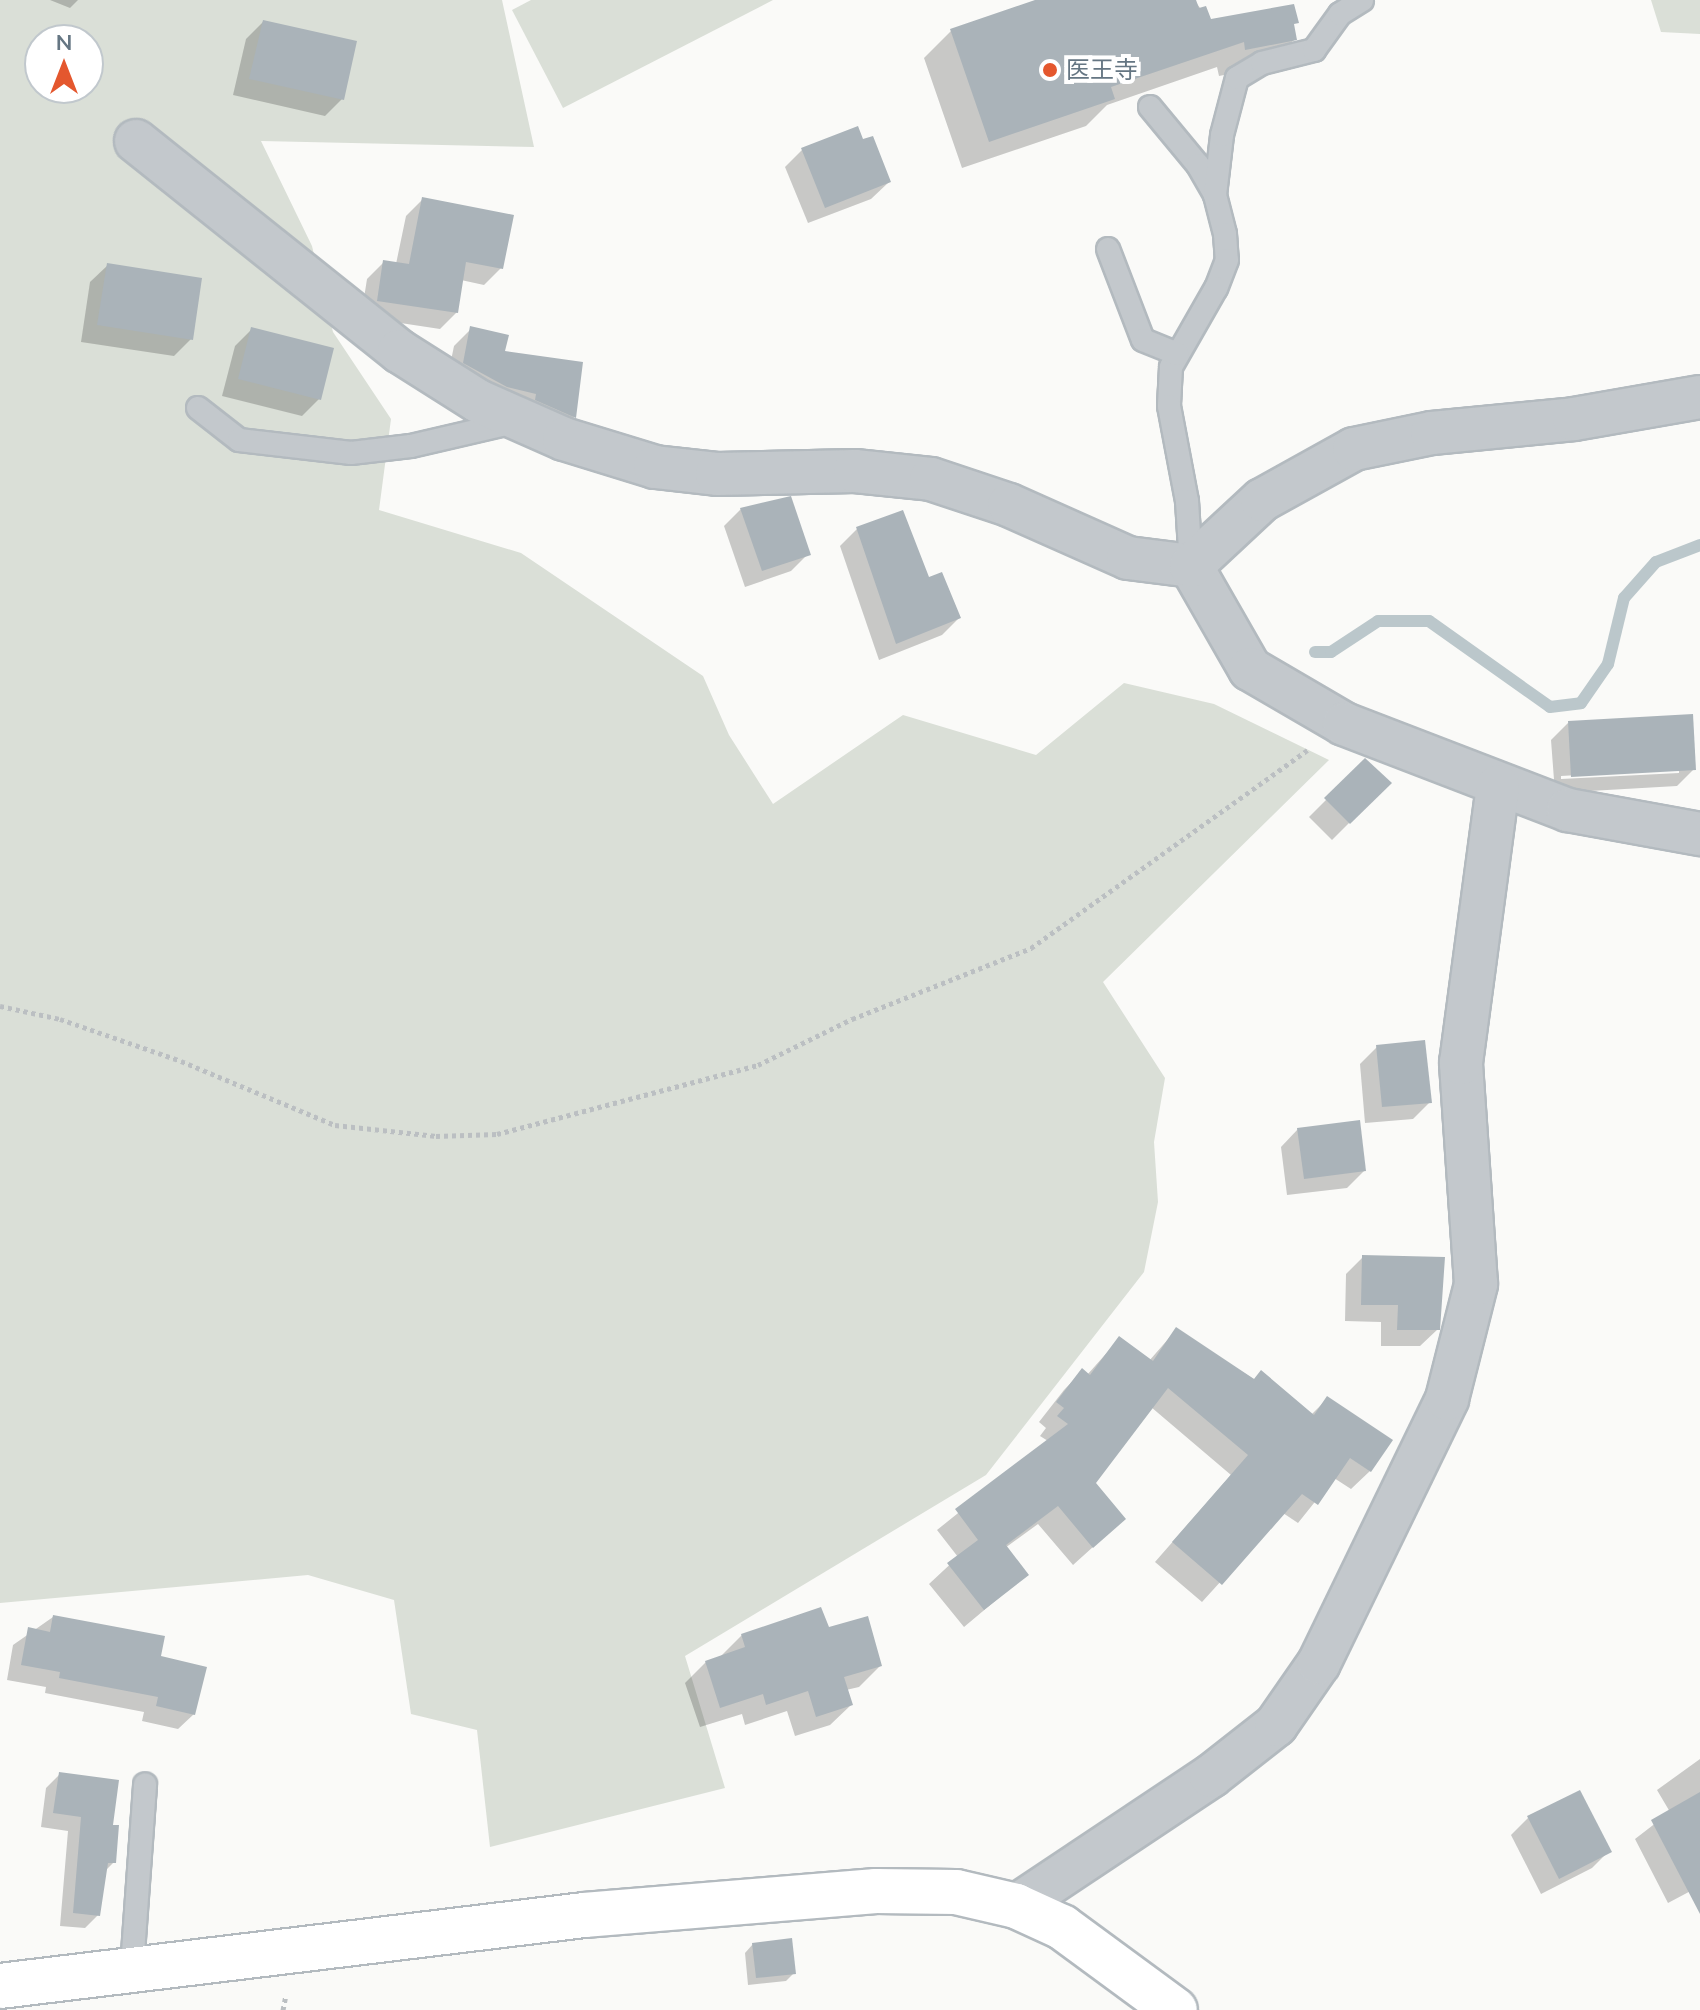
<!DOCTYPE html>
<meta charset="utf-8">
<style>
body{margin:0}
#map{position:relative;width:1700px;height:2010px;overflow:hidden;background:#fafaf8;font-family:Mulish,"Noto Sans JP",sans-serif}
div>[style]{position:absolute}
.green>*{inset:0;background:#dadfd7}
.shadow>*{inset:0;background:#0003}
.stream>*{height:12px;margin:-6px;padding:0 6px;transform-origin:6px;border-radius:6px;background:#bbc7cb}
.building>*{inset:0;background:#aab3b9}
.path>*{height:5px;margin-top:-2.5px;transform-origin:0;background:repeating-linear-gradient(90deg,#bbbfc2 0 4px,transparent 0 8px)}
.roads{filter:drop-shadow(2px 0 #b3babf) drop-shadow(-2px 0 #b3babf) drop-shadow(0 2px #b3babf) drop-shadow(0 -2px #b3babf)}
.lane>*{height:22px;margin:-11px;padding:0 11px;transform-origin:11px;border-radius:11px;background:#c3c8cc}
.street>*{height:42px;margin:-21px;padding:0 21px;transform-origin:21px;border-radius:21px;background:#c3c8cc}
.secondary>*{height:44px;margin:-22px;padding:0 22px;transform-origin:22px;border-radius:22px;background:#fff}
.dots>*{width:22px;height:22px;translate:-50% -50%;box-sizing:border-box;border:4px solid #fff;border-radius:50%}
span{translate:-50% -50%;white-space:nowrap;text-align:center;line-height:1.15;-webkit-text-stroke:8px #fff;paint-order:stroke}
.poi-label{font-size:24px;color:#657683}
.left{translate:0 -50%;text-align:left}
.north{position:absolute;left:24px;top:24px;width:80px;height:80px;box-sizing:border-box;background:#fff;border:2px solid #c1c8cd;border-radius:50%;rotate:0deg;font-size:22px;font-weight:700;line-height:32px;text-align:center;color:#657683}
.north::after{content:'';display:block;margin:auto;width:28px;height:36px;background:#e4572e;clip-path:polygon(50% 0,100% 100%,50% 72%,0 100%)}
</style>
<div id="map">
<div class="green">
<div style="clip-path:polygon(evenodd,0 0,502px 0,534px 147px,261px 141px,312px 246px,333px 332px,391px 419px,379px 510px,521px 553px,703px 676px,729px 735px,773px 804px,903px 715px,1036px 755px,1124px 683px,1214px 704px,1329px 760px,1103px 982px,1165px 1078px,1154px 1142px,1158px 1202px,1144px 1272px,986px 1475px,685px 1656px,725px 1788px,490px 1847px,477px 1730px,411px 1714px,394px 1600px,308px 1575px,0 1603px,0 0,40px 40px,88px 40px,88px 88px,40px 88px,40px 40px)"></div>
<div style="clip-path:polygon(531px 0,773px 0,563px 108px,512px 10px)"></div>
<div style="clip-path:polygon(1651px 0,1700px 0,1700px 34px,1661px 32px)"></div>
</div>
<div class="shadow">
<div style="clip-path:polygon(50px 0,78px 0,70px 8px)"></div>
<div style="clip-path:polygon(1041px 0,1194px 0,1210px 21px,1295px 39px,1268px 66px,1219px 76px,1217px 67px,1107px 105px,1086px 126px,962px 168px,924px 58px,951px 31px)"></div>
<div style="clip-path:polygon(263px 22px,342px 99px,325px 116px,233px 95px,246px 39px)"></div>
<div style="clip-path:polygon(802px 150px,889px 182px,871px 199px,808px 223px,785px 167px)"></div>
<div style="clip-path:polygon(423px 199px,501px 268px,484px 285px,461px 280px,457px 312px,440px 329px,361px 317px,367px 279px,384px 262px,396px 264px,406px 216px)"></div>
<div style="clip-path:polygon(108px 265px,191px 339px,174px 356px,81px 342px,90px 282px)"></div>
<div style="clip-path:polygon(252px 329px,319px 399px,302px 416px,222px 396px,235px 346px)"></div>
<div style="clip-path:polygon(471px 329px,574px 417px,557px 434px,447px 380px,454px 346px)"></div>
<div style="clip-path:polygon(741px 509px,808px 554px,791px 571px,745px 587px,724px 526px)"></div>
<div style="clip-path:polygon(857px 529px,928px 580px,959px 618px,942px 635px,879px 660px,840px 546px)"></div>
<div style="clip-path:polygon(evenodd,1568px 723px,1694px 769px,1677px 786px,1555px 793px,1551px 740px,1568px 723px,1679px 769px,1679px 773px,1561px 779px,1561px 776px,1679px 769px)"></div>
<div style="clip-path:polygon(1365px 761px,1389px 783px,1332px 840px,1309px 817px)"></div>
<div style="clip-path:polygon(1377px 1047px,1430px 1102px,1413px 1119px,1365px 1123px,1360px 1064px)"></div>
<div style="clip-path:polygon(1298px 1129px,1364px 1171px,1347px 1188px,1287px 1195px,1281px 1147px)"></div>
<div style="clip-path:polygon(1363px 1257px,1438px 1329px,1420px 1346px,1381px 1346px,1381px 1322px,1345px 1321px,1346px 1274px)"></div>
<div style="clip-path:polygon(1176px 1330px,1311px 1415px,1327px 1399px,1370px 1471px,1351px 1489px,1334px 1478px,1298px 1523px,1283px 1513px,1202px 1602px,1155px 1562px,1231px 1475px,1151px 1407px,1093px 1484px,1124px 1519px,1073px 1565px,1038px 1524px,1005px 1548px,1026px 1575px,964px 1627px,929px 1584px,958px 1557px,937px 1530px,1048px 1441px,1040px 1436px,1046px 1428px,1039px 1422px,1064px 1390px,1082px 1371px,1087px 1375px,1120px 1338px,1149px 1361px)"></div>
<div style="clip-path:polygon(53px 1617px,159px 1658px,194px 1714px,178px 1729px,142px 1721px,144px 1712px,45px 1693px,46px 1687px,7px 1680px,13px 1645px)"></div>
<div style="clip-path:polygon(827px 1630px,880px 1666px,859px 1687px,846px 1690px,851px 1705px,830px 1725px,795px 1736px,787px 1711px,745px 1725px,742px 1714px,700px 1727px,685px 1683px,706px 1662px,721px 1656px,742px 1635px)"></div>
<div style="clip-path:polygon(1700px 1759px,1700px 1886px,1668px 1903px,1635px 1839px,1670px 1812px,1657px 1790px)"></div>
<div style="clip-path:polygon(60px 1774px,110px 1826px,114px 1862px,104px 1872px,98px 1915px,85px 1928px,60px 1926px,68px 1831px,41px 1827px,46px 1788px)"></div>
<div style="clip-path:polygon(1528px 1818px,1609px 1851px,1592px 1868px,1541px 1894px,1511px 1835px)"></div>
<div style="clip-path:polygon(753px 1944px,794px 1973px,786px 1981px,748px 1985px,745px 1953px)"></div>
</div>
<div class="stream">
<div style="left:1315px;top:652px;width:16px"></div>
<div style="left:1331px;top:652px;width:56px;rotate:-33.4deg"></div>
<div style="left:1378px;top:621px;width:51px"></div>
<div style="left:1429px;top:621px;width:148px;rotate:35.4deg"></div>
<div style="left:1550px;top:707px;width:31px;rotate:-7deg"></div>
<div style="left:1581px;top:703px;width:47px;rotate:-55.3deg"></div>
<div style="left:1608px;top:664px;width:68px;rotate:-76.4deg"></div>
<div style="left:1624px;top:598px;width:48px;rotate:-48.4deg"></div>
<div style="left:1656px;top:562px;width:47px;rotate:-21.1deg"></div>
</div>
<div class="building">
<div style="clip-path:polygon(1035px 0,1196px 0,1199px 8px,1206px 6px,1211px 19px,1294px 4px,1299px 23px,1294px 24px,1297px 40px,1245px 50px,1244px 42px,1111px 87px,1115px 99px,989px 142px,950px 29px)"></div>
<div style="clip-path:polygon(263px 20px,357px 41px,344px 100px,249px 79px)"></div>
<div style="clip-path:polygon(858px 126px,863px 139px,873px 136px,891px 182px,825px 208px,801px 148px)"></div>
<div style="clip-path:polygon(422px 197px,514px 215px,503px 269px,466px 262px,458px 313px,377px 301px,383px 260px,409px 264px)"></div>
<div style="clip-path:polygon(107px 263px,202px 278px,193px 340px,97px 325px)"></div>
<div style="clip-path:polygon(470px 326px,509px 335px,505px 351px,583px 362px,576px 418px,535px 400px,536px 394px,507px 387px,463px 363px)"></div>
<div style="clip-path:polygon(251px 327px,334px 348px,321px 400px,238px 379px)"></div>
<div style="clip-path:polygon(791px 496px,811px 555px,762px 571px,740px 508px)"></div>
<div style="clip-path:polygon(903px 510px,929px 577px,942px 572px,961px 618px,896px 644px,856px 527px)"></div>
<div style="clip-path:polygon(1693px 714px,1696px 770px,1571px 777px,1568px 721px)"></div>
<div style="clip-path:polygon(1365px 758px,1392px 783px,1350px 824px,1324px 798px)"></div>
<div style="clip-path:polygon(1425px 1040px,1432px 1103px,1382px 1107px,1376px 1045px)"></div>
<div style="clip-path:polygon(1360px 1120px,1366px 1171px,1304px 1179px,1297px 1128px)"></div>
<div style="clip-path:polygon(1362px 1255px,1445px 1257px,1440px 1330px,1397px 1330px,1398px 1305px,1361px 1305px)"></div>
<div style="clip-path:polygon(1176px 1327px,1254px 1379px,1261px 1370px,1314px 1415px,1327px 1396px,1393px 1440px,1371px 1472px,1350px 1458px,1318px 1505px,1302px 1494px,1222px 1585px,1172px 1542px,1248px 1455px,1168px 1388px,1096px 1483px,1126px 1519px,1093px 1548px,1058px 1506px,1006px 1545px,1029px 1575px,984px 1610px,947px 1563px,978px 1540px,955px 1509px,1068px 1424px,1057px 1416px,1064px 1408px,1056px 1402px,1082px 1368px,1090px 1375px,1119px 1336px,1153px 1361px)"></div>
<div style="clip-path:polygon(821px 1607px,829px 1627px,868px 1616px,882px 1666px,844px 1677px,853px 1705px,816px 1717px,808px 1691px,766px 1705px,763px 1694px,720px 1708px,705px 1661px,745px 1647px,741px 1634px)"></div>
<div style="clip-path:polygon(53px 1615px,165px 1636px,161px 1656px,207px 1667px,195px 1715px,156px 1706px,158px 1697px,59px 1678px,60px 1672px,21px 1665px,28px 1627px,50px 1632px)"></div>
<div style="clip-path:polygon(59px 1772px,119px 1780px,113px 1825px,119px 1825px,116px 1863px,108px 1863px,100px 1916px,73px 1913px,81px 1817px,53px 1813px)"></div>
<div style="clip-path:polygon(1580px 1790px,1612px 1852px,1559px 1879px,1527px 1816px)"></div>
<div style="clip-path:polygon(1700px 1792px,1700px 1914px,1651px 1820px)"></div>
<div style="clip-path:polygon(792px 1938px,796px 1974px,756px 1978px,752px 1943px)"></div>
</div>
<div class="path">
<div style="left:0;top:1006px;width:61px;rotate:12.2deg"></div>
<div style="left:60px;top:1019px;width:128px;rotate:19.1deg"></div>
<div style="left:181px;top:1061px;width:167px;rotate:22.6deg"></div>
<div style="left:335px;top:1125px;width:102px;rotate:6.2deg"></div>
<div style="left:436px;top:1136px;width:61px;rotate:-1.9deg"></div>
<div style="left:497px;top:1134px;width:270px;rotate:-14.8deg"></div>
<div style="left:758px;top:1065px;width:105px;rotate:-26.1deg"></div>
<div style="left:852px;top:1019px;width:193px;rotate:-21.6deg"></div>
<div style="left:1031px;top:948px;width:340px;rotate:-35.6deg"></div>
<div style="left:283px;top:2010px;width:15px;rotate:-79deg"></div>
</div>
<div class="roads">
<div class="lane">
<div style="left:1150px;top:107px;width:75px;rotate:50.4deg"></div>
<div style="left:1198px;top:165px;width:34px;rotate:60deg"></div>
<div style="left:1215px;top:195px;width:40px;rotate:75.6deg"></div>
<div style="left:1225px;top:234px;width:26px;rotate:86deg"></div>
<div style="left:1227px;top:260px;width:30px;rotate:111deg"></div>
<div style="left:1216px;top:288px;width:91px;rotate:119.7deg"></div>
<div style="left:1171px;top:367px;width:39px;rotate:93deg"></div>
<div style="left:1169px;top:406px;width:97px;rotate:79.3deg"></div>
<div style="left:1187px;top:501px;width:65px;rotate:86.5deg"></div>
<div style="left:1215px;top:195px;width:60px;rotate:-83.3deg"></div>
<div style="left:1222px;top:135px;width:59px;rotate:-75.3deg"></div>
<div style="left:1237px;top:78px;width:29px;rotate:-31deg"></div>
<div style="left:1262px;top:63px;width:54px;rotate:-14deg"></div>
<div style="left:1314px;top:50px;width:44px;rotate:-54.2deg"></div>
<div style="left:1340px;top:14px;width:26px;rotate:-32deg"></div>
<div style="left:1108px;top:249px;width:97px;rotate:69deg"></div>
<div style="left:1143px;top:340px;width:37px;rotate:22deg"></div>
<div style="left:198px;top:408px;width:52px;rotate:38deg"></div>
<div style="left:239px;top:440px;width:113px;rotate:6.6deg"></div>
<div style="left:351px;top:453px;width:60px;rotate:-6.7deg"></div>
<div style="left:411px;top:446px;width:106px;rotate:-13.1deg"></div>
<div style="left:132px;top:1967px;width:183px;rotate:-85.9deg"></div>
</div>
<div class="street">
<div style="left:136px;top:141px;width:337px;rotate:38.6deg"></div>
<div style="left:399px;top:351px;width:93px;rotate:32.3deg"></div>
<div style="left:478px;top:401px;width:94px;rotate:23.8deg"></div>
<div style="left:564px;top:439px;width:95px;rotate:17.1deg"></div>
<div style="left:655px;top:467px;width:62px;rotate:6.4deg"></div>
<div style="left:717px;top:474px;width:138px;rotate:-1.2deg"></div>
<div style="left:855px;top:471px;width:76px;rotate:6deg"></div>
<div style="left:931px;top:479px;width:82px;rotate:18.4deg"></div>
<div style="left:1009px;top:505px;width:130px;rotate:24deg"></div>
<div style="left:1128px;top:558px;width:64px;rotate:7.2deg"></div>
<div style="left:1191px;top:566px;width:119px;rotate:60.2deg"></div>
<div style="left:1250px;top:669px;width:109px;rotate:30.3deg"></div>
<div style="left:1344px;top:724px;width:240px;rotate:21deg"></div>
<div style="left:1568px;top:810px;width:134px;rotate:10.3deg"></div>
<div style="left:1191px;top:566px;width:97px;rotate:-42.9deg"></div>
<div style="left:1262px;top:500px;width:105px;rotate:-29deg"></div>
<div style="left:1354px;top:449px;width:80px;rotate:-11.6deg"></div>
<div style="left:1432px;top:433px;width:143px;rotate:-5.6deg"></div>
<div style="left:1574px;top:419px;width:128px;rotate:-9.9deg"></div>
<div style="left:1016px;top:1906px;width:234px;rotate:-33.7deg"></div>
<div style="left:1211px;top:1776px;width:83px;rotate:-38.1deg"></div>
<div style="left:1276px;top:1725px;width:75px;rotate:-55.3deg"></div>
<div style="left:1319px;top:1663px;width:293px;rotate:-64.1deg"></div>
<div style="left:1447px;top:1399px;width:119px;rotate:-75.8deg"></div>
<div style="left:1476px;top:1284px;width:222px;rotate:-93.9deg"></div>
<div style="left:1461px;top:1063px;width:279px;rotate:-82.4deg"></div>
</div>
<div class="secondary">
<div style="left:0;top:1986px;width:588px;rotate:-6.93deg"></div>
<div style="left:584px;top:1915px;width:293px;rotate:-4.7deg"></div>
<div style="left:876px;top:1891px;width:80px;rotate:0.7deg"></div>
<div style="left:956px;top:1892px;width:62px;rotate:13.1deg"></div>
<div style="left:1016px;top:1906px;width:51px;rotate:24.5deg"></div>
<div style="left:1062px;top:1927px;width:140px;rotate:36.3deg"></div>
</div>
</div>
<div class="dots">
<div style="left:1050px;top:70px;background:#e4572e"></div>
</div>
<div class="poi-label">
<span class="left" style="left:1066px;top:70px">医王寺</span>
</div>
<div class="north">N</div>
</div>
